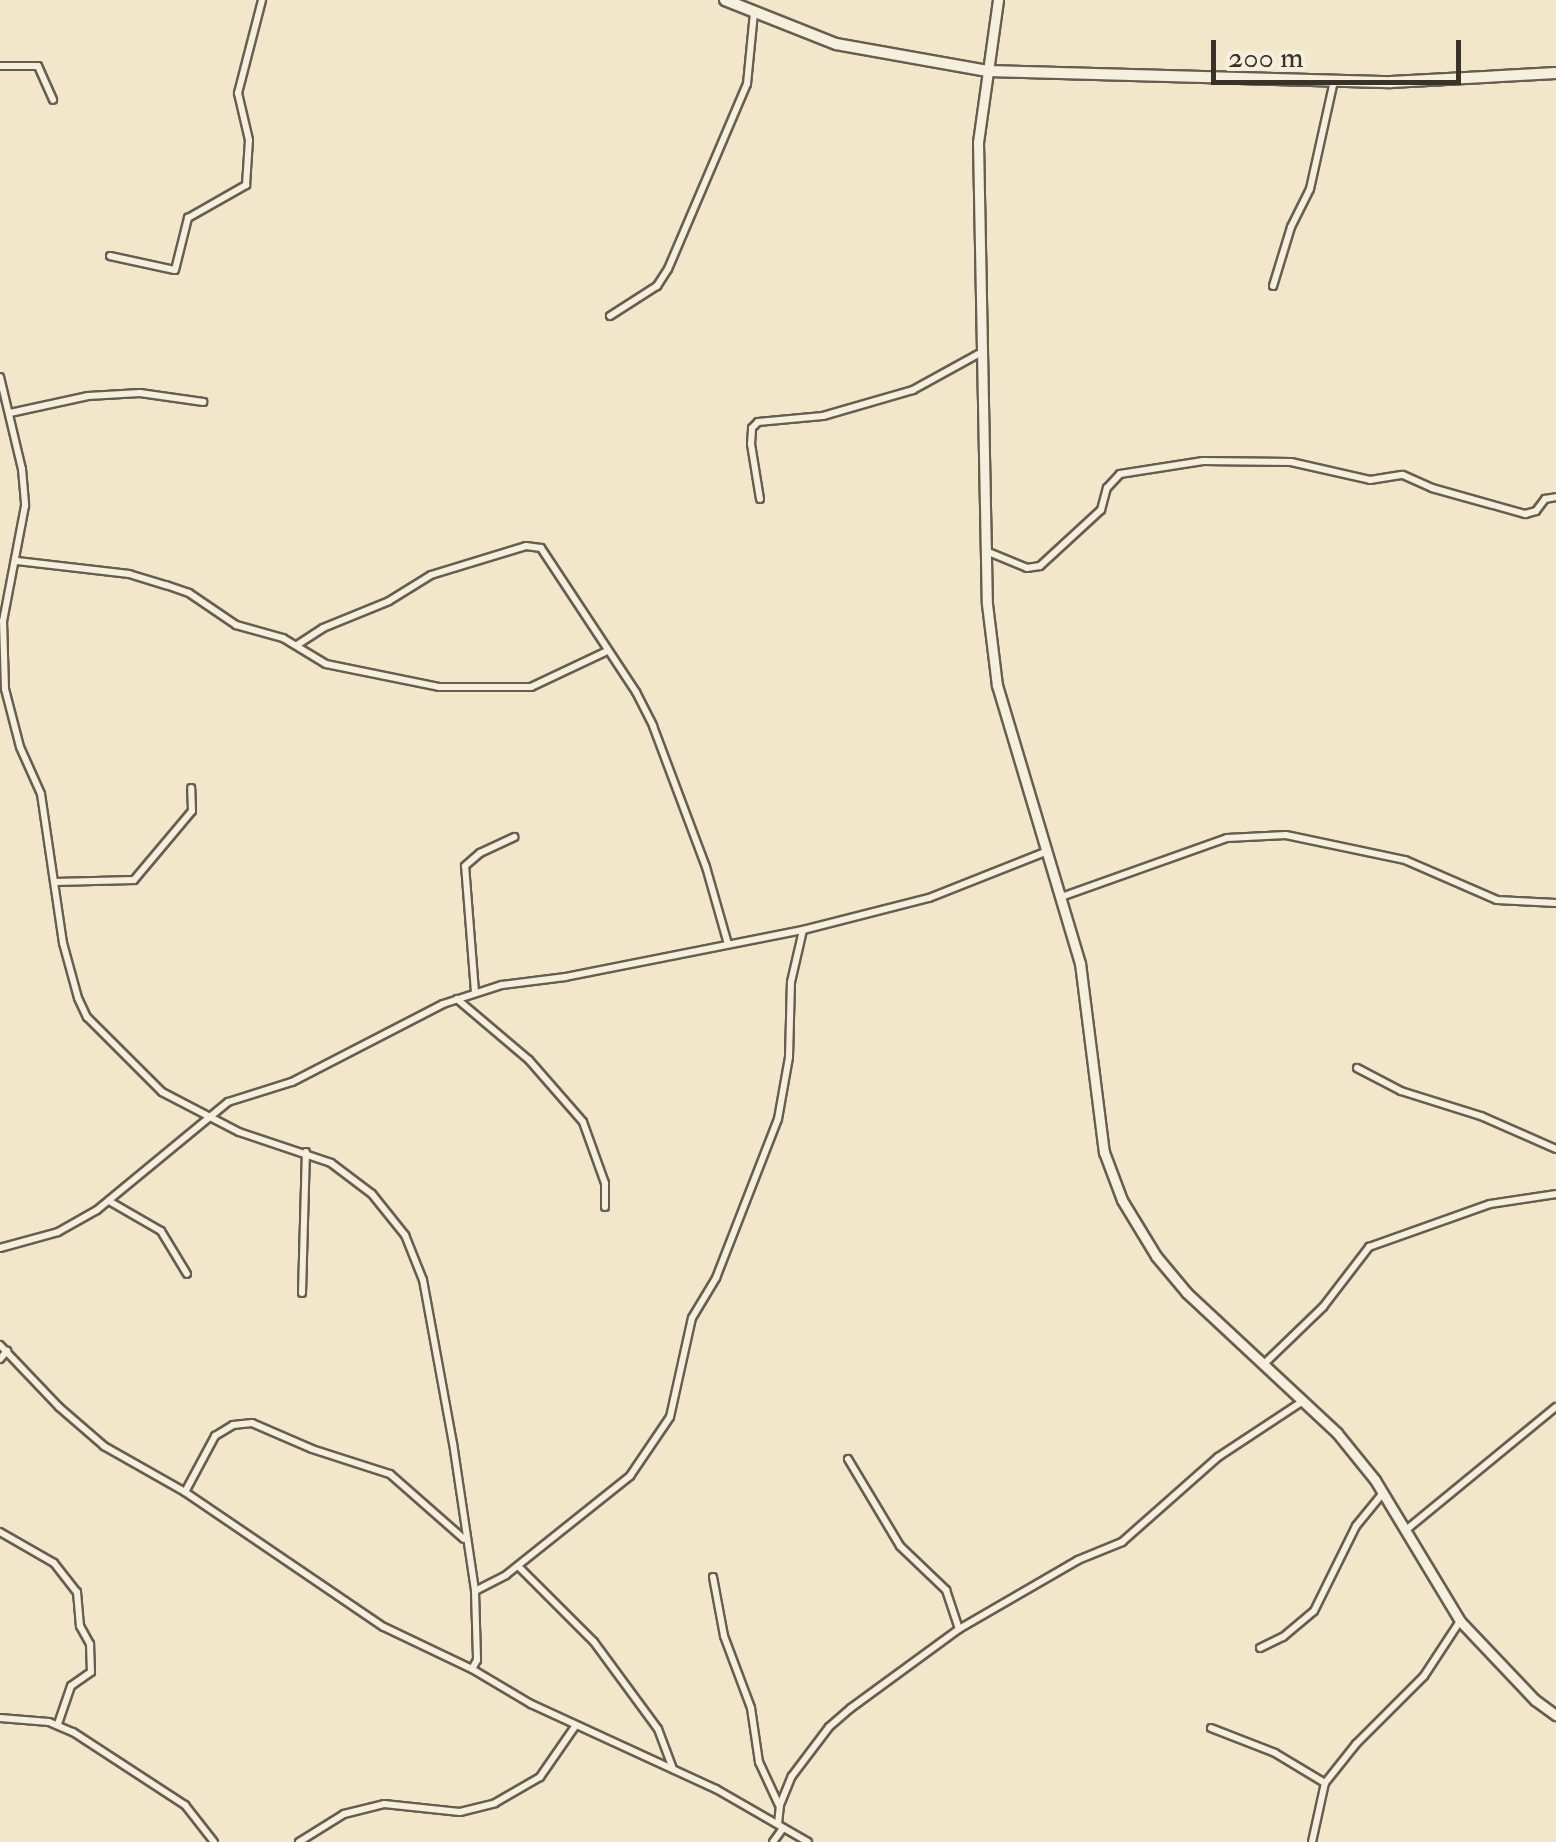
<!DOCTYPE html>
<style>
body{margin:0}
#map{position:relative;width:1556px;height:1842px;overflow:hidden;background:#f3e7cb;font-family:"IM FELL Double Pica",serif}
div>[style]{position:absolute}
.roads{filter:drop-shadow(2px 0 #685e50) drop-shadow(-2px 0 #685e50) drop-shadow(0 2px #685e50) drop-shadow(0 -2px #685e50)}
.minor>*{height:6px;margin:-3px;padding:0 3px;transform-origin:3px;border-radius:3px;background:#f7efdd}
.tertiary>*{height:9px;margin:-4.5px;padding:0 4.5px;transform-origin:4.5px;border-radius:4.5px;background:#f7efdd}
.secondary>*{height:10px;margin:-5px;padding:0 5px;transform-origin:5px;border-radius:5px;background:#f7efdd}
span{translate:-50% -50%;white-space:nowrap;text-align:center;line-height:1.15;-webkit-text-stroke:10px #f7efdd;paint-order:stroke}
.scale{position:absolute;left:1211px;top:40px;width:250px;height:45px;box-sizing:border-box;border:5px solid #3a3127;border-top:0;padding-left:12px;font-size:30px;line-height:35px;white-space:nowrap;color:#3a3127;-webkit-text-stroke:8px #f7efdd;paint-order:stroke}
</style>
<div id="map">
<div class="roads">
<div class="minor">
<div style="left:0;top:66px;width:38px"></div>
<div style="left:38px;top:66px;width:37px;rotate:66deg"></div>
<div style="left:110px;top:256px;width:66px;rotate:12.2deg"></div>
<div style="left:175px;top:270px;width:54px;rotate:-76deg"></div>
<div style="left:188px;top:218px;width:67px;rotate:-29.6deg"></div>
<div style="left:246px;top:185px;width:45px;rotate:-86.2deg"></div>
<div style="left:249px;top:140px;width:48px;rotate:-103.2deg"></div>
<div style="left:238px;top:93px;width:96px;rotate:-75.5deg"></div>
<div style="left:1273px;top:286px;width:62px;rotate:-73deg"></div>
<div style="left:1291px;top:227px;width:42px;rotate:-63.4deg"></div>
<div style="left:1310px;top:189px;width:111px;rotate:-77.5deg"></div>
<div style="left:610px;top:316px;width:56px;rotate:-32.6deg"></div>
<div style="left:657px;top:286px;width:20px;rotate:-57deg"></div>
<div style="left:668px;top:269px;width:201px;rotate:-66.9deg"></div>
<div style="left:747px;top:84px;width:71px;rotate:-84.4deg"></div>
<div style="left:0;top:377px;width:95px;rotate:76.6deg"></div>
<div style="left:22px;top:469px;width:37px;rotate:85deg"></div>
<div style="left:25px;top:506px;width:117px;rotate:100.8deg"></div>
<div style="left:3px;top:621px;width:68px;rotate:88.3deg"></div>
<div style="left:5px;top:689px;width:60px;rotate:75.5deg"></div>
<div style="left:20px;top:747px;width:51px;rotate:65.9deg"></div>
<div style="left:41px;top:794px;width:151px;rotate:81.6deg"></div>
<div style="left:63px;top:943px;width:57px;rotate:74.7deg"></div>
<div style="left:78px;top:998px;width:21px;rotate:65deg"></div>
<div style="left:87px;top:1017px;width:106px;rotate:45deg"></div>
<div style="left:162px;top:1092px;width:87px;rotate:27.5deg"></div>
<div style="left:239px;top:1132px;width:97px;rotate:18.6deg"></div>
<div style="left:331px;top:1163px;width:51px;rotate:37.1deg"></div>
<div style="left:372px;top:1194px;width:53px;rotate:51.2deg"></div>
<div style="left:405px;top:1235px;width:48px;rotate:68.2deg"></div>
<div style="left:423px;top:1280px;width:166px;rotate:79.6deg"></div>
<div style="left:453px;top:1443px;width:150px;rotate:81.5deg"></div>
<div style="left:475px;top:1591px;width:69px;rotate:88.3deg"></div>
<div style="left:477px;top:1660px;width:10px;rotate:119deg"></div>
<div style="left:10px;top:413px;width:80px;rotate:-12.3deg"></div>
<div style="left:88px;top:396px;width:52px;rotate:-3.3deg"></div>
<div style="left:140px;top:393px;width:64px;rotate:8.1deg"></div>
<div style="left:760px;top:499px;width:56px;rotate:-99.3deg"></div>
<div style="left:751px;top:444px;width:16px;rotate:-86deg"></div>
<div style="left:752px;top:428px;width:8px;rotate:-45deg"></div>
<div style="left:758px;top:422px;width:65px;rotate:-5.3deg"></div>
<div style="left:823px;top:416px;width:94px;rotate:-16.1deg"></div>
<div style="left:913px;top:390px;width:77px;rotate:-28.9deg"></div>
<div style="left:986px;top:551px;width:44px;rotate:22.5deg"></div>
<div style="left:1027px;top:568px;width:13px;rotate:-9deg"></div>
<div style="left:1040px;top:566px;width:83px;rotate:-42.6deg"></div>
<div style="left:1101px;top:510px;width:23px;rotate:-75deg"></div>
<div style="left:1107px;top:488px;width:19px;rotate:-47deg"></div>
<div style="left:1120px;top:474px;width:84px;rotate:-8.9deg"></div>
<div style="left:1203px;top:461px;width:88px;rotate:0.7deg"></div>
<div style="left:1291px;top:462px;width:81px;rotate:12.8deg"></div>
<div style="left:1370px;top:480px;width:33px;rotate:-9deg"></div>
<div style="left:1403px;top:475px;width:32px;rotate:24deg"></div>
<div style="left:1432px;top:488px;width:97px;rotate:15.6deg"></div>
<div style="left:1525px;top:514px;width:11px;rotate:-15deg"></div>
<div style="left:1536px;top:511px;width:15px;rotate:-53deg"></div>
<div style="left:1545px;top:499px;width:11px;rotate:-10deg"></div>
<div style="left:17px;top:561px;width:113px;rotate:6.6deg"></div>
<div style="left:129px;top:574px;width:39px;rotate:17deg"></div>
<div style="left:166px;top:585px;width:24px;rotate:19deg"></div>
<div style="left:189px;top:593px;width:57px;rotate:34.2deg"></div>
<div style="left:236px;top:625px;width:49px;rotate:15.5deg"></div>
<div style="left:283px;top:638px;width:50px;rotate:31.2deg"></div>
<div style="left:326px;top:664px;width:115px;rotate:11.5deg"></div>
<div style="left:439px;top:687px;width:92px"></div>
<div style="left:531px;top:687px;width:82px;rotate:-25.3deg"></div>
<div style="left:297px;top:645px;width:31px;rotate:-33deg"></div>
<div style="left:323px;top:628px;width:71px;rotate:-22.2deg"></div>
<div style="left:389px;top:601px;width:49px;rotate:-31.8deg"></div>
<div style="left:431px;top:575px;width:99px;rotate:-17deg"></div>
<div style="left:526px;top:546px;width:15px;rotate:8deg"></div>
<div style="left:541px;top:548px;width:173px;rotate:56.6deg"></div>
<div style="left:636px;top:692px;width:38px;rotate:63deg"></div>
<div style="left:653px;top:726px;width:151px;rotate:69.4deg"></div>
<div style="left:706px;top:867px;width:80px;rotate:74.1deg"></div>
<div style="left:55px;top:882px;width:79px;rotate:-1.5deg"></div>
<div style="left:134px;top:880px;width:90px;rotate:-50deg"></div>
<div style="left:192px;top:811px;width:23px;rotate:-92deg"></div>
<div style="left:1064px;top:896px;width:173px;rotate:-19.6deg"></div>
<div style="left:1227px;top:838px;width:59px;rotate:-2.9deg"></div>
<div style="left:1286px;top:835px;width:122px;rotate:11.9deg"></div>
<div style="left:1405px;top:860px;width:100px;rotate:23.5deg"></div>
<div style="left:1497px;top:900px;width:59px;rotate:2.9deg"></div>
<div style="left:475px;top:992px;width:126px;rotate:-94.5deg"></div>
<div style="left:465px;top:866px;width:20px;rotate:-41deg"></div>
<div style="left:480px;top:853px;width:38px;rotate:-25deg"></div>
<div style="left:457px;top:999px;width:94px;rotate:40.3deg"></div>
<div style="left:529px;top:1060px;width:82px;rotate:48.9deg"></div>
<div style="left:583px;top:1122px;width:65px;rotate:70.2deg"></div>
<div style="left:605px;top:1183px;width:24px;rotate:90deg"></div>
<div style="left:1357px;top:1068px;width:50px;rotate:27.6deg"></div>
<div style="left:1401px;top:1091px;width:84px;rotate:17.4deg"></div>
<div style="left:1481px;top:1116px;width:82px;rotate:23.7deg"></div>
<div style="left:109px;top:1201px;width:60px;rotate:30deg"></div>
<div style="left:161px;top:1231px;width:50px;rotate:58.8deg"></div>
<div style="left:0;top:1248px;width:60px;rotate:-15.4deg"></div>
<div style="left:58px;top:1232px;width:45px;rotate:-29.4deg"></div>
<div style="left:97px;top:1210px;width:170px;rotate:-39.5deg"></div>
<div style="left:228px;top:1102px;width:67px;rotate:-17.4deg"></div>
<div style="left:292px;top:1082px;width:170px;rotate:-27.3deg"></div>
<div style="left:443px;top:1004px;width:62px;rotate:-17.9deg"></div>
<div style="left:502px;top:985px;width:64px;rotate:-7.2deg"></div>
<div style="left:565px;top:977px;width:243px;rotate:-11.2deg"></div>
<div style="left:803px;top:930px;width:130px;rotate:-14.3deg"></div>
<div style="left:929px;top:898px;width:128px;rotate:-21.6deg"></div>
<div style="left:302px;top:1293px;width:141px;rotate:-88.4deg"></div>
<div style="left:0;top:1345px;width:86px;rotate:46.4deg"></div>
<div style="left:59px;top:1407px;width:60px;rotate:40.9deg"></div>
<div style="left:104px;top:1446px;width:93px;rotate:29.6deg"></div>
<div style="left:185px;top:1492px;width:240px;rotate:34.2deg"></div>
<div style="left:384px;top:1627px;width:98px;rotate:25.5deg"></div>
<div style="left:472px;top:1669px;width:69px;rotate:30.7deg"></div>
<div style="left:531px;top:1704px;width:204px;rotate:24.7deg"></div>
<div style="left:716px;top:1789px;width:106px;rotate:29.9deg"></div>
<div style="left:0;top:1359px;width:11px;rotate:-49deg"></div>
<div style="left:1265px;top:1363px;width:81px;rotate:-44deg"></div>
<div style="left:1323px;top:1307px;width:76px;rotate:-52.5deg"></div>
<div style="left:1369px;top:1247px;width:128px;rotate:-19.6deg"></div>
<div style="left:1490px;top:1204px;width:67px;rotate:-8.6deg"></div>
<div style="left:848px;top:1459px;width:101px;rotate:59.1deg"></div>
<div style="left:900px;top:1546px;width:64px;rotate:43.7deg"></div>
<div style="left:946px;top:1590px;width:41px;rotate:71.6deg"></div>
<div style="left:185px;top:1492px;width:64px;rotate:-61.8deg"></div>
<div style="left:215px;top:1436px;width:21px;rotate:-31deg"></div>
<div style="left:233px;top:1425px;width:19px;rotate:-6deg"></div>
<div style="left:252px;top:1423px;width:65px;rotate:23.4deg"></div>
<div style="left:312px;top:1449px;width:82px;rotate:17.8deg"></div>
<div style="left:390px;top:1474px;width:98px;rotate:41.3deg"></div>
<div style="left:1406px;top:1530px;width:194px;rotate:-39.4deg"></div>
<div style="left:0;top:1532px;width:62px;rotate:29.9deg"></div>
<div style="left:54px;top:1563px;width:37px;rotate:52deg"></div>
<div style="left:77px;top:1592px;width:34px;rotate:85deg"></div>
<div style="left:80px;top:1626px;width:21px;rotate:61deg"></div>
<div style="left:90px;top:1644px;width:28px;rotate:88deg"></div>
<div style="left:91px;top:1672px;width:24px;rotate:145deg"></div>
<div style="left:71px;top:1686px;width:40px;rotate:108.9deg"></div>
<div style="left:518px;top:1566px;width:107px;rotate:45deg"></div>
<div style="left:594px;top:1642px;width:108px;rotate:53.7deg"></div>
<div style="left:658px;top:1729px;width:43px;rotate:69.4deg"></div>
<div style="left:713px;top:1577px;width:60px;rotate:79.4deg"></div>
<div style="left:724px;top:1636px;width:77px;rotate:69.4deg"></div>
<div style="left:751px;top:1708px;width:55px;rotate:81.6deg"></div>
<div style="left:759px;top:1762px;width:47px;rotate:65.1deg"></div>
<div style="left:475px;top:1591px;width:35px;rotate:-27deg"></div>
<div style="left:506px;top:1575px;width:159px;rotate:-38.6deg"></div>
<div style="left:630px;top:1476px;width:71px;rotate:-55.9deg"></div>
<div style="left:670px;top:1417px;width:101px;rotate:-77.5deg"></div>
<div style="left:692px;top:1318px;width:47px;rotate:-59deg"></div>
<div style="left:716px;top:1278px;width:171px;rotate:-68.7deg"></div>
<div style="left:778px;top:1119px;width:63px;rotate:-79.9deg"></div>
<div style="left:789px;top:1057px;width:75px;rotate:-88.5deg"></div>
<div style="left:791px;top:982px;width:53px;rotate:-77deg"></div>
<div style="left:1260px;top:1648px;width:25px;rotate:-26deg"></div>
<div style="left:1283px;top:1637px;width:40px;rotate:-40deg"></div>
<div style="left:1314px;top:1611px;width:95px;rotate:-63.7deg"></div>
<div style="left:1356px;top:1526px;width:43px;rotate:-50.7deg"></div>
<div style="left:0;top:1718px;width:49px;rotate:4.7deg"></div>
<div style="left:49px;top:1722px;width:26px;rotate:23deg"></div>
<div style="left:73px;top:1732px;width:134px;rotate:33.1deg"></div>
<div style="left:185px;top:1805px;width:47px;rotate:51.9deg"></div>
<div style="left:1211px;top:1728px;width:69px;rotate:21.3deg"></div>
<div style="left:1275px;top:1753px;width:58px;rotate:31deg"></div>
<div style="left:778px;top:1824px;width:19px;rotate:-84deg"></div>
<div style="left:780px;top:1805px;width:31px;rotate:-68deg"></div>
<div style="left:792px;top:1776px;width:61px;rotate:-52.9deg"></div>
<div style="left:829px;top:1727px;width:29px;rotate:-41deg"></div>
<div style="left:851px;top:1708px;width:134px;rotate:-36.2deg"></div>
<div style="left:959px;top:1629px;width:138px;rotate:-30.1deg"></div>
<div style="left:1078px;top:1560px;width:48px;rotate:-22.2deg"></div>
<div style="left:1122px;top:1542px;width:128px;rotate:-41.5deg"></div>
<div style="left:1218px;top:1457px;width:102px;rotate:-33.4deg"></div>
<div style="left:299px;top:1842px;width:53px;rotate:-31.9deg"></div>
<div style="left:344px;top:1814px;width:41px;rotate:-14deg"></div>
<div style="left:384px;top:1804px;width:76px;rotate:6deg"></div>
<div style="left:460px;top:1812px;width:36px;rotate:-14deg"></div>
<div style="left:495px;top:1803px;width:52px;rotate:-30deg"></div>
<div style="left:540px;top:1777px;width:63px;rotate:-55.3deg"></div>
<div style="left:773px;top:1842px;width:17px;rotate:-54deg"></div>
<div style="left:1312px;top:1842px;width:60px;rotate:-77.6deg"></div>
<div style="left:1325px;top:1783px;width:50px;rotate:-51.5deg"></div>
<div style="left:1356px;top:1744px;width:96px;rotate:-45deg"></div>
<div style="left:1424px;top:1676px;width:66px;rotate:-56.8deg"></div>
</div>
<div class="tertiary">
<div style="left:998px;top:0;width:143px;rotate:98deg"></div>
<div style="left:978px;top:142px;width:462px;rotate:88.9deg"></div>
<div style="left:987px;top:604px;width:82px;rotate:83deg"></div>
<div style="left:997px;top:685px;width:290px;rotate:73.4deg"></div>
<div style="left:1080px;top:963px;width:191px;rotate:82.8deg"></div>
<div style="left:1104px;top:1152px;width:51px;rotate:69.4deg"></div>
<div style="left:1122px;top:1200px;width:66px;rotate:58.7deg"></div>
<div style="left:1156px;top:1256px;width:48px;rotate:50deg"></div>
<div style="left:1187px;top:1293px;width:205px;rotate:43deg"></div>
<div style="left:1337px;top:1433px;width:60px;rotate:51deg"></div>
<div style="left:1375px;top:1480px;width:165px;rotate:58.9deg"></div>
<div style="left:1460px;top:1621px;width:109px;rotate:46.5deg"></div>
<div style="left:1535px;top:1700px;width:26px;rotate:36deg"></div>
</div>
<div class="secondary">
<div style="left:725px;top:0;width:119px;rotate:21.6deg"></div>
<div style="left:836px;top:44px;width:154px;rotate:10.1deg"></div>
<div style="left:988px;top:71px;width:403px;rotate:1.6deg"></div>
<div style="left:1391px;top:82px;width:165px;rotate:-3.1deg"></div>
</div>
</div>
<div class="scale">200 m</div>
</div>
